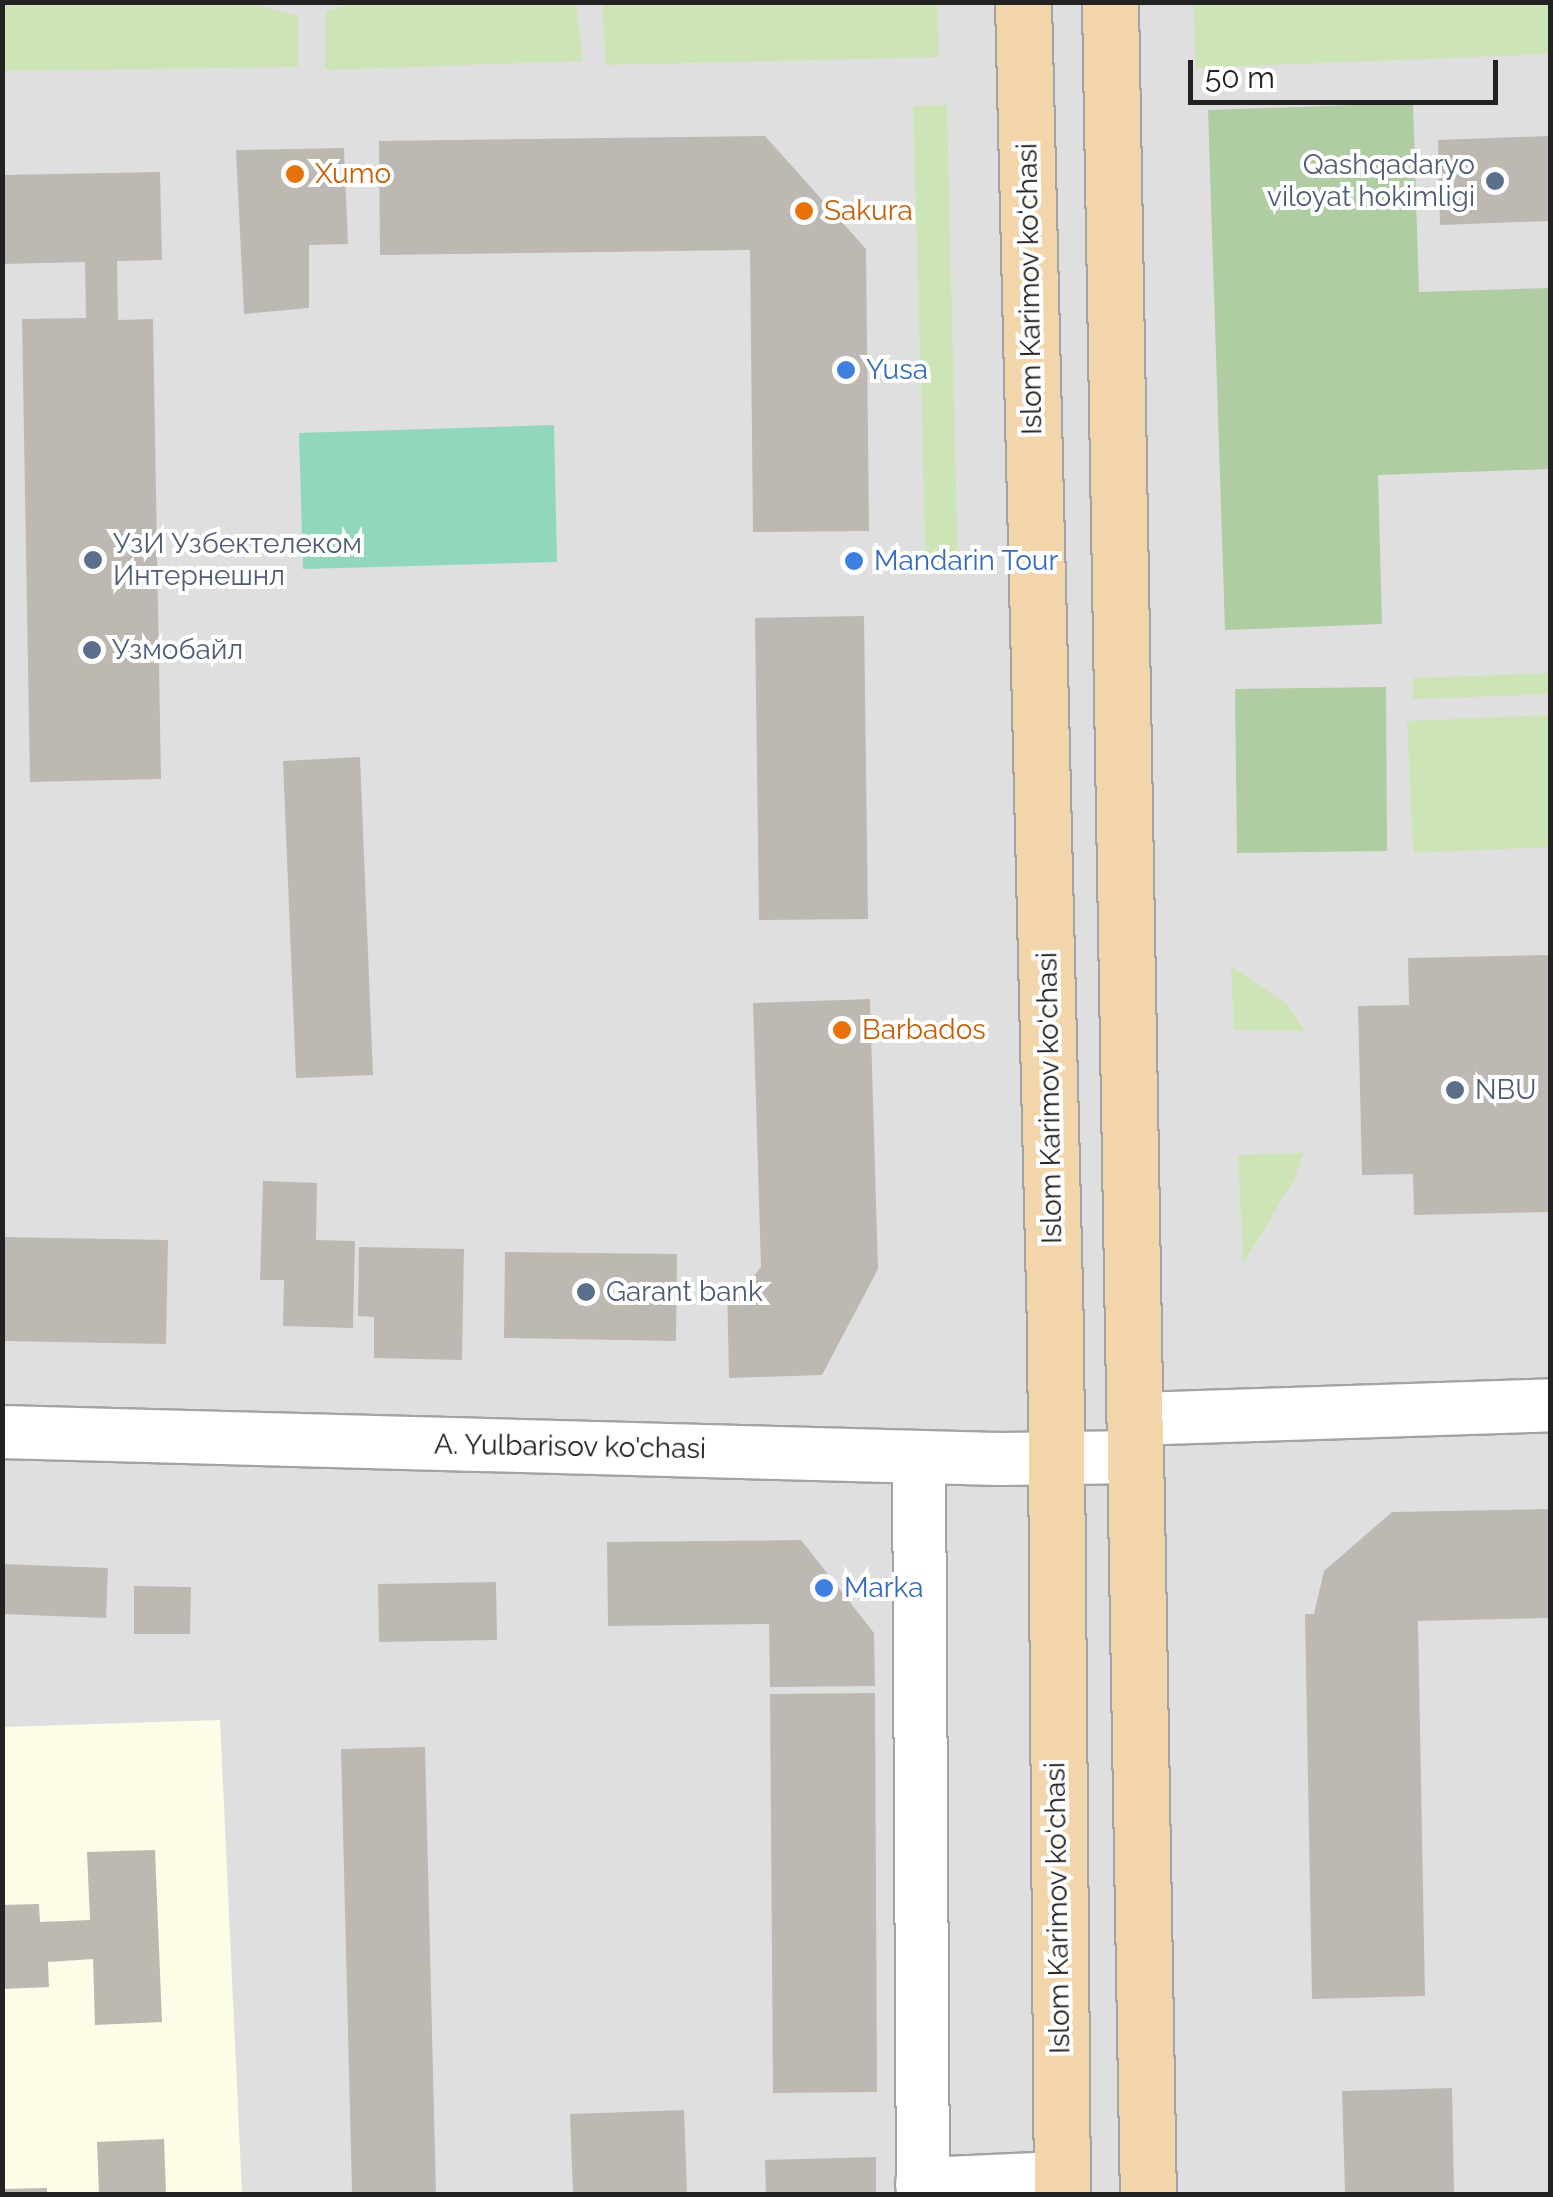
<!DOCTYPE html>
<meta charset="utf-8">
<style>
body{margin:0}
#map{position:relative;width:1553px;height:2197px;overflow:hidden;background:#f1efea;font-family:Raleway,sans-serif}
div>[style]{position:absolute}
.residential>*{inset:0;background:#e0dfdf}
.education>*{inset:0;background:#fcfce7}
.grass>*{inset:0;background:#cde5b6}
.forest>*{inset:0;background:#afcca3}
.pitch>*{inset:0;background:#90d7bc}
.building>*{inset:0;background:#beb8b3}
.roads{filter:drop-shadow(2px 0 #a3a3a3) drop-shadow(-2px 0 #a3a3a3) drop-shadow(0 2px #a3a3a3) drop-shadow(0 -2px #a3a3a3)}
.minor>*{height:52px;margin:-26px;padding:0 26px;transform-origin:26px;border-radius:26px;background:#fff}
.major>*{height:55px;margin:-27.5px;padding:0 27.5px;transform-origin:27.5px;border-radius:27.5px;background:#f3d5ac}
.dots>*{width:28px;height:28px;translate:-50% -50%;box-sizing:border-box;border:5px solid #fff;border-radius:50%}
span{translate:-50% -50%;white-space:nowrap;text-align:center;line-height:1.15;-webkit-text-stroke:8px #fff;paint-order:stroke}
.service-label{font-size:28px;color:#4e5e75}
.right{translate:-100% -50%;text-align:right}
.left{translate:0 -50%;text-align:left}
.food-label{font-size:28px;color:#c56008}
.street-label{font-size:28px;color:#222}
.shop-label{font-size:28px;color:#366cbe}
.frame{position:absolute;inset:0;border:5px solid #222;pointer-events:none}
.scale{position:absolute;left:1188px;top:60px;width:310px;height:45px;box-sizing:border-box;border:5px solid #222;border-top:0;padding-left:12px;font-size:30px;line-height:35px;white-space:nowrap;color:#222;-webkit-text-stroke:8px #fff;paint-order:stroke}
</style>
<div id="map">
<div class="residential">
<div style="clip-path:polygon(3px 3px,1550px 3px,1550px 2194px,3px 2194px)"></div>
</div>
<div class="education">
<div style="clip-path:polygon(220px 1720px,242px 2194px,3px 2194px,2px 1727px)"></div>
</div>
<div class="grass">
<div style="clip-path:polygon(358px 2px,576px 3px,583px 61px,325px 70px,326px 11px)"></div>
<div style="clip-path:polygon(2px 3px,248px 3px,298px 16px,298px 67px,3px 71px)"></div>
<div style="clip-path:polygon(602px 3px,937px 3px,939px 57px,606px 65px)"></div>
<div style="clip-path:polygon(1193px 3px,1550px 3px,1550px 54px,1196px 68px)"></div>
<div style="clip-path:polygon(947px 105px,958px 569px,926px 570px,913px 106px)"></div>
<div style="clip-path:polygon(1550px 673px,1550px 694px,1413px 699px,1413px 678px)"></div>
<div style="clip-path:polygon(1550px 715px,1550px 847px,1413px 853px,1407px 721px)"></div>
<div style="clip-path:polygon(1231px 966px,1288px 1005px,1304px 1031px,1234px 1030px)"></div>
<div style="clip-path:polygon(1303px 1153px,1294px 1180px,1243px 1264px,1238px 1155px)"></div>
</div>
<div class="forest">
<div style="clip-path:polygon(1413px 103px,1419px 292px,1550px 288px,1550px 469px,1378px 475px,1382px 624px,1225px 630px,1208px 110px)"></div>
<div style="clip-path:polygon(1386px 687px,1387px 851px,1237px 853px,1235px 689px)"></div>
</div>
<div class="pitch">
<div style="clip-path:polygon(554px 425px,557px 562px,303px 569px,299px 433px)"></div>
</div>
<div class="building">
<div style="clip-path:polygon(765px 136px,866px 249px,869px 531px,753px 532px,750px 250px,380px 255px,379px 141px)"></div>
<div style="clip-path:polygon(1550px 136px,1550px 221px,1440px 225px,1438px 140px)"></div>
<div style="clip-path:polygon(344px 148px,348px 244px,309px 245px,309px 308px,244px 314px,236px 150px)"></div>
<div style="clip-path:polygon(160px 172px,162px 260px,117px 261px,118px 320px,153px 319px,161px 779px,30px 782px,22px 319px,86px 318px,85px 262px,2px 264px,2px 175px)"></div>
<div style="clip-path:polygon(864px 616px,868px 919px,759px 920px,755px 618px)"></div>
<div style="clip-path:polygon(360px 757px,373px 1075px,296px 1078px,283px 761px)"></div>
<div style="clip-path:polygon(1550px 955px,1550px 1212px,1414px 1215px,1413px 1174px,1362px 1175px,1358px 1006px,1409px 1005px,1408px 958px)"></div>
<div style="clip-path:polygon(870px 999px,878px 1269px,822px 1375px,729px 1378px,727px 1285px,747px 1284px,761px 1267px,753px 1003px)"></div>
<div style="clip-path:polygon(263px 1181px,317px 1183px,316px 1240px,355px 1241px,353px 1328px,283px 1326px,284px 1280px,260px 1280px)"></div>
<div style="clip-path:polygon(2px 1237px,168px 1240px,166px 1344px,2px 1341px)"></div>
<div style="clip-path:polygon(359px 1247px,464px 1249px,462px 1360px,374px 1358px,374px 1317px,358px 1316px)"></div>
<div style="clip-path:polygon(505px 1252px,677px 1254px,676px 1341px,504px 1338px)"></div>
<div style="clip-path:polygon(1550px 1509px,1550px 1618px,1418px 1621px,1425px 1996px,1312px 1999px,1305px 1614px,1314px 1614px,1324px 1571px,1392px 1512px)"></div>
<div style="clip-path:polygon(801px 1540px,874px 1633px,875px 1686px,770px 1687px,769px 1624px,608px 1626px,607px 1542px)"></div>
<div style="clip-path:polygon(2px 1564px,108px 1568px,106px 1618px,2px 1614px)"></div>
<div style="clip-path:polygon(496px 1582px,497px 1640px,379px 1642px,378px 1584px)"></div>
<div style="clip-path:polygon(134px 1586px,191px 1587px,190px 1634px,134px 1634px)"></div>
<div style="clip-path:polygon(875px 1693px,877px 2092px,773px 2093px,770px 1694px)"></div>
<div style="clip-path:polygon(425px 1747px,436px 2194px,352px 2194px,341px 1749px)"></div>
<div style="clip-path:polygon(155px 1850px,162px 2022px,95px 2025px,93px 1959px,48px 1962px,49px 1987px,2px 1989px,2px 1905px,39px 1904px,40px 1922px,90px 1920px,87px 1852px)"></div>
<div style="clip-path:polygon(1452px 2088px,1454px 2194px,1345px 2194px,1342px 2091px)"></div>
<div style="clip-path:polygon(684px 2110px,687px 2194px,573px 2194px,570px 2114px)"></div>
<div style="clip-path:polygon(164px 2139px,166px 2194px,99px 2194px,97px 2142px)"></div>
<div style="clip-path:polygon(876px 2157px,876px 2194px,766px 2194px,765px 2160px)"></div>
<div style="clip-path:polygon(47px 2188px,47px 2194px,2px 2194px,2px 2189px)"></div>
</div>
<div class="roads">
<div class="minor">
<div style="left:1136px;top:1419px;width:414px;rotate:-1.9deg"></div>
<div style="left:2px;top:1432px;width:1001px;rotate:1.55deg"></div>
<div style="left:1003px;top:1459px;width:134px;rotate:-0.9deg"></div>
<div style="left:919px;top:1457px;width:737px;rotate:89.69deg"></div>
<div style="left:922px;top:2184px;width:139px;rotate:-2.5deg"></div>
</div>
<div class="major">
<div style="left:1023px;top:2px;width:1324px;rotate:88.62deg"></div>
<div style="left:1055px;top:1326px;width:868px;rotate:89.54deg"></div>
<div style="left:1110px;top:2px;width:2192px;rotate:89.01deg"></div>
</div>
</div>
<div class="dots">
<div style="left:295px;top:174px;background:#e8710a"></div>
<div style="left:1495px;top:181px;background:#5c6f8a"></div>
<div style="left:804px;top:211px;background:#e8710a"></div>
<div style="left:846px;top:370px;background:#3f7fe0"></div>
<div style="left:93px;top:560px;background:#5c6f8a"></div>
<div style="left:854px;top:561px;background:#3f7fe0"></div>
<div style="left:92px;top:650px;background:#5c6f8a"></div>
<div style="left:842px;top:1030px;background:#e8710a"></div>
<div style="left:1455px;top:1090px;background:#5c6f8a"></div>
<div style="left:586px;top:1292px;background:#5c6f8a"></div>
<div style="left:824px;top:1588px;background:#3f7fe0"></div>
</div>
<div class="service-label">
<span class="right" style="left:1475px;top:181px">Qashqadaryo<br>viloyat hokimligi</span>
<span class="left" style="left:113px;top:560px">УзИ Узбектелеком<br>Интернешнл</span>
<span class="left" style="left:112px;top:650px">Узмобайл</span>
<span class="left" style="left:1475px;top:1090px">NBU</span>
<span class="left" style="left:606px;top:1292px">Garant bank</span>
</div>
<div class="food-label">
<span class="left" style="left:315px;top:174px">Xumo</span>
<span class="left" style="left:824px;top:211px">Sakura</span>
<span class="left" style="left:862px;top:1030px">Barbados</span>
</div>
<div class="street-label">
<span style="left:1030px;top:289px;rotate:-91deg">Islom Karimov ko‘chasi</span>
<span style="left:1050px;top:1098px;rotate:-91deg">Islom Karimov ko‘chasi</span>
<span style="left:570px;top:1447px;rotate:1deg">A. Yulbarisov ko'chasi</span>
<span style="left:1058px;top:1908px;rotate:-91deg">Islom Karimov ko‘chasi</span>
</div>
<div class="shop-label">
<span class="left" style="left:866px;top:370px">Yusa</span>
<span class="left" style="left:874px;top:561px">Mandarin Tour</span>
<span class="left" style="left:844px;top:1588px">Marka</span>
</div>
<div class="frame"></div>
<div class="scale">50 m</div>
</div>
